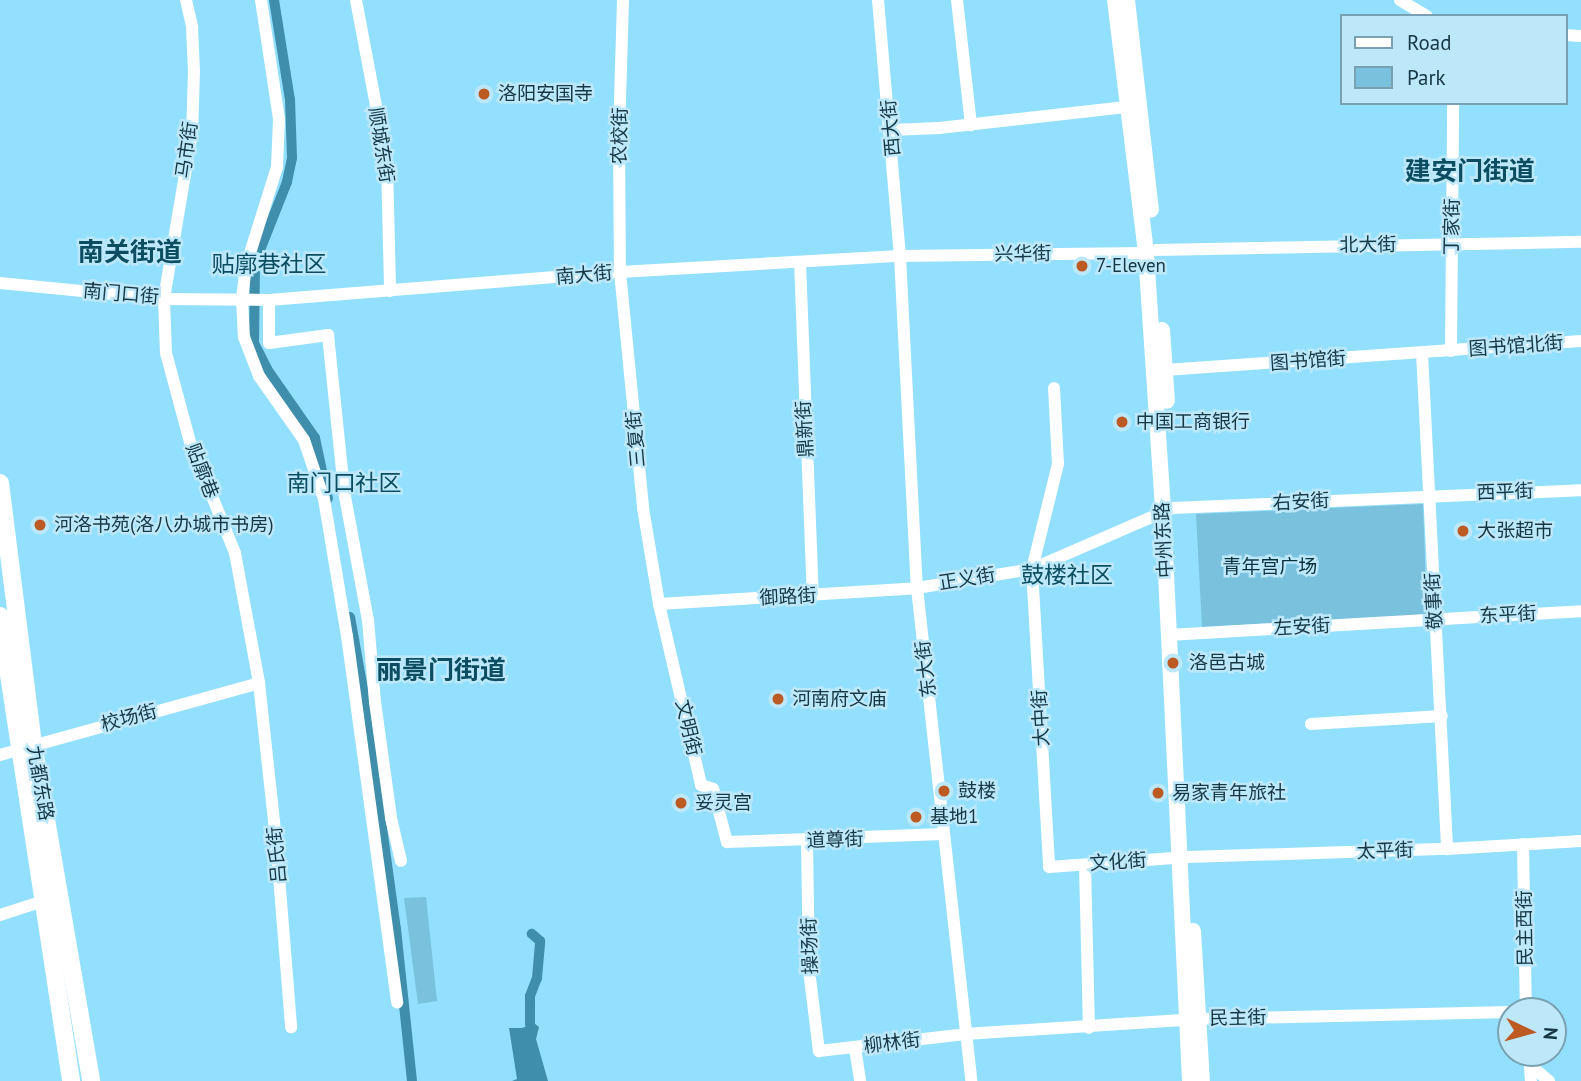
<!DOCTYPE html>
<meta charset="utf-8">
<style>
body{margin:0}
#map{position:relative;width:1581px;height:1081px;overflow:hidden;background:#92dffe;font-family:"PT Sans","Noto Sans SC",sans-serif}
div>[style]{position:absolute}
.green>*{inset:0;background:#7ac1dd}
.water>*{inset:0;background:#3f8eac}
.canal>*{height:10px;margin:-5px;padding:0 5px;transform-origin:5px;border-radius:5px;background:#3f8eac}
.minor>*{height:12px;margin:-6px;padding:0 6px;transform-origin:6px;border-radius:6px;background:#fff}
.major>*{height:16px;margin:-8px;padding:0 8px;transform-origin:8px;border-radius:8px;background:#fff}
.highway>*{height:18px;margin:-9px;padding:0 9px;transform-origin:9px;border-radius:9px;background:#fff}
.dots>*{width:19px;height:19px;translate:-50% -50%;box-sizing:border-box;border:4px solid #bce8fa;border-radius:50%}
span{translate:-50% -50%;white-space:nowrap;text-align:center;line-height:1.15;-webkit-text-stroke:5px #bce8fa;paint-order:stroke}
.poi-label{font-size:19px;color:#173744}
.left{translate:0 -50%;text-align:left}
.street-label{font-size:19px;color:#173744}
.park-label{font-size:19px;color:#0a303d}
.quarter-label{font-size:23px;color:#0c4d62}
.district-label{font-size:26px;color:#0c4d62;font-weight:700}
.legend{position:absolute;left:1340px;top:14px;width:228px;height:91px;box-sizing:border-box;background:#bce8fa;border:2px solid #7aa1b1;margin:0;padding:9px 12px;list-style:none;font-size:21px;color:#173744}
.legend li{display:flex;align-items:center;gap:14px;height:35px}
.legend b{width:35px;border:2px solid #7aa1b1}
.north{position:absolute;left:1497px;top:997px;width:70px;height:70px;box-sizing:border-box;background:#bce8fa;border:2px solid #7aa1b1;border-radius:50%;rotate:95deg;font-size:19px;font-weight:700;line-height:28px;text-align:center;color:#173744}
.north::after{content:'';display:block;margin:auto;width:24px;height:32px;background:#bd5a23;clip-path:polygon(50% 0,100% 100%,50% 72%,0 100%)}
</style>
<div id="map">
<div class="green">
<div style="clip-path:polygon(1423px 504px,1427px 615px,1202px 627px,1196px 514px)"></div>
<div style="clip-path:polygon(426px 897px,437px 1001px,418px 1004px,404px 898px)"></div>
</div>
<div class="water">
<div style="clip-path:polygon(534px 1023px,539px 1027px,536px 1039px,548px 1081px,512px 1081px,517px 1079px,509px 1028px,522px 1028px)"></div>
</div>
<div class="canal">
<div style="left:274px;top:0;width:101px;rotate:80.9deg"></div>
<div style="left:290px;top:100px;width:58px;rotate:88deg"></div>
<div style="left:292px;top:158px;width:25px;rotate:102deg"></div>
<div style="left:287px;top:182px;width:87px;rotate:111.6deg"></div>
<div style="left:255px;top:263px;width:80px;rotate:90.7deg"></div>
<div style="left:254px;top:343px;width:29px;rotate:63deg"></div>
<div style="left:267px;top:369px;width:84px;rotate:55.2deg"></div>
<div style="left:315px;top:438px;width:62px;rotate:78deg"></div>
<div style="left:350px;top:617px;width:73px;rotate:79.8deg"></div>
<div style="left:363px;top:689px;width:242px;rotate:82.2deg"></div>
<div style="left:396px;top:929px;width:153px;rotate:84deg"></div>
<div style="left:530px;top:1024px;width:28px;rotate:-90deg"></div>
<div style="left:530px;top:996px;width:19px;rotate:-69deg"></div>
<div style="left:537px;top:978px;width:37px;rotate:-85deg"></div>
<div style="left:540px;top:941px;width:11px;rotate:-139deg"></div>
</div>
<div class="minor">
<div style="left:186px;top:0;width:28px;rotate:77deg"></div>
<div style="left:192px;top:27px;width:44px;rotate:87.4deg"></div>
<div style="left:194px;top:71px;width:62px;rotate:91.8deg"></div>
<div style="left:192px;top:133px;width:168px;rotate:99.6deg"></div>
<div style="left:164px;top:299px;width:54px;rotate:87.9deg"></div>
<div style="left:166px;top:353px;width:92px;rotate:74.9deg"></div>
<div style="left:190px;top:442px;width:120px;rotate:67.9deg"></div>
<div style="left:235px;top:553px;width:132px;rotate:79.5deg"></div>
<div style="left:259px;top:683px;width:157px;rotate:83.8deg"></div>
<div style="left:276px;top:839px;width:189px;rotate:85.4deg"></div>
<div style="left:261px;top:0;width:120px;rotate:81.4deg"></div>
<div style="left:279px;top:119px;width:48px;rotate:92.4deg"></div>
<div style="left:277px;top:167px;width:104px;rotate:107.4deg"></div>
<div style="left:246px;top:266px;width:34px;rotate:97deg"></div>
<div style="left:242px;top:300px;width:37px;rotate:87deg"></div>
<div style="left:244px;top:337px;width:42px;rotate:69deg"></div>
<div style="left:259px;top:376px;width:78px;rotate:54.9deg"></div>
<div style="left:304px;top:440px;width:62px;rotate:71.3deg"></div>
<div style="left:324px;top:499px;width:139px;rotate:80.5deg"></div>
<div style="left:347px;top:636px;width:370px;rotate:82.2deg"></div>
<div style="left:356px;top:0;width:167px;rotate:79.3deg"></div>
<div style="left:387px;top:164px;width:127px;rotate:88.6deg"></div>
<div style="left:623px;top:0;width:137px;rotate:91.7deg"></div>
<div style="left:619px;top:137px;width:135px;rotate:89.6deg"></div>
<div style="left:620px;top:272px;width:237px;rotate:84.4deg"></div>
<div style="left:643px;top:508px;width:97px;rotate:80.5deg"></div>
<div style="left:659px;top:604px;width:186px;rotate:76.9deg"></div>
<div style="left:701px;top:785px;width:13px;rotate:18deg"></div>
<div style="left:713px;top:789px;width:55px;rotate:75.2deg"></div>
<div style="left:727px;top:842px;width:216px;rotate:-2.1deg"></div>
<div style="left:878px;top:0;width:257px;rotate:85.1deg"></div>
<div style="left:900px;top:256px;width:332px;rotate:87.1deg"></div>
<div style="left:917px;top:588px;width:496px;rotate:83.7deg"></div>
<div style="left:957px;top:0;width:126px;rotate:83.6deg"></div>
<div style="left:1400px;top:0;width:31px;rotate:31deg"></div>
<div style="left:1565px;top:35px;width:16px;rotate:4deg"></div>
<div style="left:891px;top:130px;width:48px;rotate:-2.4deg"></div>
<div style="left:939px;top:128px;width:188px;rotate:-6.4deg"></div>
<div style="left:1156px;top:250px;width:425px;rotate:-1.1deg"></div>
<div style="left:800px;top:262px;width:334px;rotate:87.8deg"></div>
<div style="left:0;top:283px;width:165px;rotate:5.6deg"></div>
<div style="left:164px;top:299px;width:105px;rotate:0.5deg"></div>
<div style="left:269px;top:300px;width:352px;rotate:-4.6deg"></div>
<div style="left:620px;top:272px;width:280px;rotate:-3.3deg"></div>
<div style="left:900px;top:256px;width:246px;rotate:-0.7deg"></div>
<div style="left:269px;top:300px;width:43px;rotate:90deg"></div>
<div style="left:269px;top:343px;width:60px;rotate:-7.7deg"></div>
<div style="left:328px;top:335px;width:157px;rotate:84.1deg"></div>
<div style="left:344px;top:491px;width:131px;rotate:79.5deg"></div>
<div style="left:368px;top:620px;width:82px;rotate:85.1deg"></div>
<div style="left:375px;top:702px;width:117px;rotate:82.1deg"></div>
<div style="left:391px;top:818px;width:44px;rotate:76.9deg"></div>
<div style="left:1451px;top:351px;width:248px;rotate:-89.5deg"></div>
<div style="left:1422px;top:353px;width:497px;rotate:87.1deg"></div>
<div style="left:1165px;top:370px;width:417px;rotate:-4deg"></div>
<div style="left:1054px;top:388px;width:76px;rotate:87deg"></div>
<div style="left:1058px;top:464px;width:108px;rotate:103.9deg"></div>
<div style="left:1032px;top:569px;width:298px;rotate:86.7deg"></div>
<div style="left:1049px;top:867px;width:139px;rotate:-4.1deg"></div>
<div style="left:1188px;top:857px;width:259px;rotate:-1.8deg"></div>
<div style="left:1447px;top:849px;width:134px;rotate:-3.4deg"></div>
<div style="left:659px;top:604px;width:258px;rotate:-3.5deg"></div>
<div style="left:917px;top:588px;width:117px;rotate:-9.4deg"></div>
<div style="left:1032px;top:569px;width:153px;rotate:-23.5deg"></div>
<div style="left:1172px;top:508px;width:409px;rotate:-2.5deg"></div>
<div style="left:1168px;top:635px;width:414px;rotate:-3.3deg"></div>
<div style="left:1311px;top:724px;width:131px;rotate:-3.5deg"></div>
<div style="left:0;top:755px;width:269px;rotate:-15.5deg"></div>
<div style="left:807px;top:841px;width:129px;rotate:89.1deg"></div>
<div style="left:809px;top:970px;width:82px;rotate:83deg"></div>
<div style="left:819px;top:1051px;width:147px;rotate:-6.6deg"></div>
<div style="left:965px;top:1034px;width:234px;rotate:-3.7deg"></div>
<div style="left:1199px;top:1019px;width:312px;rotate:-1.3deg"></div>
<div style="left:1523px;top:844px;width:167px;rotate:89deg"></div>
<div style="left:1085px;top:865px;width:163px;rotate:88.6deg"></div>
<div style="left:0;top:915px;width:45px;rotate:-18deg"></div>
<div style="left:855px;top:1048px;width:33px;rotate:81deg"></div>
<div style="left:1529px;top:1053px;width:28px;rotate:86deg"></div>
<div style="left:1530px;top:1065px;width:25px;rotate:40deg"></div>
</div>
<div class="major">
<div style="left:1115px;top:0;width:255px;rotate:83deg"></div>
<div style="left:1146px;top:253px;width:258px;rotate:86.2deg"></div>
<div style="left:1163px;top:510px;width:572px;rotate:87.29deg"></div>
<div style="left:1127px;top:0;width:211px;rotate:83.5deg"></div>
<div style="left:1162px;top:330px;width:71px;rotate:86deg"></div>
<div style="left:1193px;top:931px;width:150px;rotate:86.6deg"></div>
</div>
<div class="highway">
<div style="left:0;top:483px;width:263px;rotate:82.8deg"></div>
<div style="left:33px;top:744px;width:342px;rotate:80.2deg"></div>
<div style="left:0;top:616px;width:470px;rotate:81.3deg"></div>
</div>
<div class="dots">
<div style="left:484px;top:94px;background:#bd5a23"></div>
<div style="left:1082px;top:266px;background:#bd5a23"></div>
<div style="left:1122px;top:422px;background:#bd5a23"></div>
<div style="left:40px;top:525px;background:#bd5a23"></div>
<div style="left:1463px;top:531px;background:#bd5a23"></div>
<div style="left:1173px;top:663px;background:#bd5a23"></div>
<div style="left:778px;top:699px;background:#bd5a23"></div>
<div style="left:944px;top:791px;background:#bd5a23"></div>
<div style="left:1158px;top:793px;background:#bd5a23"></div>
<div style="left:681px;top:803px;background:#bd5a23"></div>
<div style="left:916px;top:817px;background:#bd5a23"></div>
</div>
<div class="poi-label">
<span class="left" style="left:498px;top:94px">洛阳安国寺</span>
<span class="left" style="left:1096px;top:266px">7-Eleven</span>
<span class="left" style="left:1136px;top:422px">中国工商银行</span>
<span class="left" style="left:54px;top:525px">河洛书苑(洛八办城市书房)</span>
<span class="left" style="left:1477px;top:531px">大张超市</span>
<span class="left" style="left:1189px;top:663px">洛邑古城</span>
<span class="left" style="left:792px;top:699px">河南府文庙</span>
<span class="left" style="left:958px;top:791px">鼓楼</span>
<span class="left" style="left:1172px;top:793px">易家青年旅社</span>
<span class="left" style="left:695px;top:803px">妥灵宫</span>
<span class="left" style="left:930px;top:817px">基地1</span>
</div>
<div class="street-label">
<span style="left:891px;top:128px;rotate:-95deg">西大街</span>
<span style="left:620px;top:136px;rotate:-89deg">农校街</span>
<span style="left:381px;top:145px;rotate:81deg">顺城东街</span>
<span style="left:187px;top:150px;rotate:-82deg">马市街</span>
<span style="left:1452px;top:227px;rotate:-89deg">丁家街</span>
<span style="left:1368px;top:245px;rotate:-1deg">北大街</span>
<span style="left:1023px;top:254px;rotate:-1deg">兴华街</span>
<span style="left:584px;top:275px;rotate:-5deg">南大街</span>
<span style="left:121px;top:294px;rotate:5deg">南门口街</span>
<span style="left:1516px;top:346px;rotate:-4deg">图书馆北街</span>
<span style="left:1308px;top:361px;rotate:-4deg">图书馆街</span>
<span style="left:805px;top:429px;rotate:-93deg">鼎新街</span>
<span style="left:636px;top:439px;rotate:-95deg">三复街</span>
<span style="left:202px;top:471px;rotate:69deg">贴廓巷</span>
<span style="left:1505px;top:492px;rotate:-2deg">西平街</span>
<span style="left:1301px;top:502px;rotate:-3deg">右安街</span>
<span style="left:1164px;top:540px;rotate:-93deg">中州东路</span>
<span style="left:967px;top:579px;rotate:-9deg">正义街</span>
<span style="left:788px;top:597px;rotate:-3deg">御路街</span>
<span style="left:1434px;top:601px;rotate:-93deg">敬事街</span>
<span style="left:1508px;top:615px;rotate:-3deg">东平街</span>
<span style="left:1302px;top:627px;rotate:-3deg">左安街</span>
<span style="left:926px;top:669px;rotate:-97deg">东大街</span>
<span style="left:129px;top:718px;rotate:-15deg">校场街</span>
<span style="left:1041px;top:718px;rotate:-93deg">大中街</span>
<span style="left:688px;top:728px;rotate:77deg">文明街</span>
<span style="left:40px;top:783px;rotate:80deg">九都东路</span>
<span style="left:835px;top:840px;rotate:-2deg">道尊街</span>
<span style="left:1385px;top:851px;rotate:-2deg">太平街</span>
<span style="left:277px;top:855px;rotate:-95deg">吕氏街</span>
<span style="left:1118px;top:862px;rotate:-4deg">文化街</span>
<span style="left:1525px;top:928px;rotate:-91deg">民主西街</span>
<span style="left:810px;top:946px;rotate:-92deg">操场街</span>
<span style="left:1238px;top:1018px;rotate:-1deg">民主街</span>
<span style="left:892px;top:1043px;rotate:-7deg">柳林街</span>
</div>
<div class="park-label">
<span style="left:1270px;top:567px">青年宫广场</span>
</div>
<div class="quarter-label">
<span style="left:269px;top:264px">贴廓巷社区</span>
<span style="left:344px;top:483px">南门口社区</span>
<span style="left:1067px;top:575px">鼓楼社区</span>
</div>
<div class="district-label">
<span style="left:1470px;top:171px">建安门街道</span>
<span style="left:130px;top:252px">南关街道</span>
<span style="left:441px;top:670px">丽景门街道</span>
</div>
<ul class="legend">
<li><b style="height:9px;background:#fff"></b>Road</li>
<li><b style="height:19px;background:#7ac1dd"></b>Park</li>
</ul>
<div class="north">N</div>
</div>
